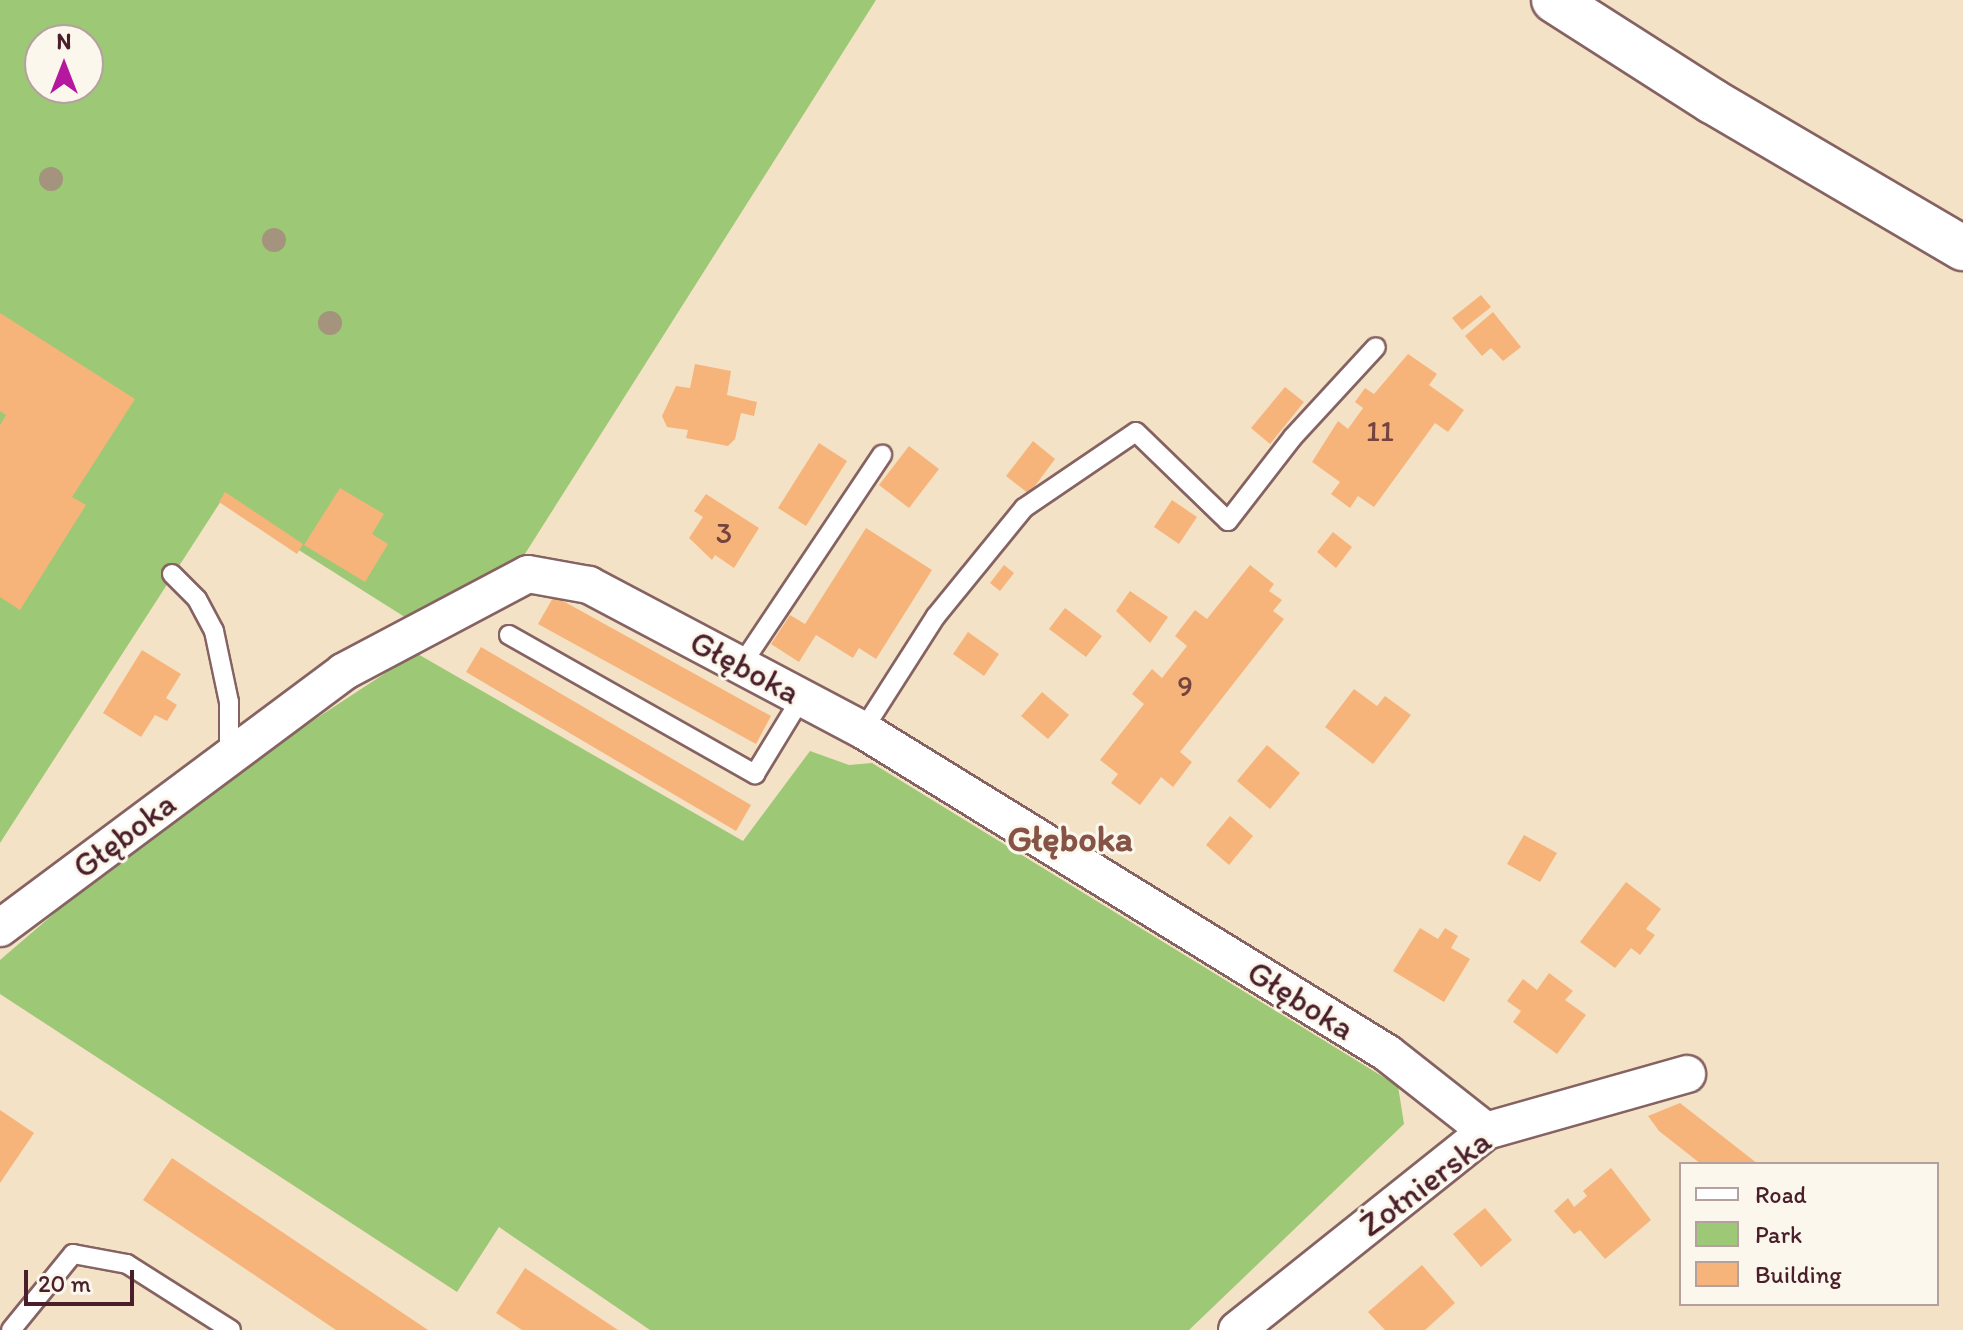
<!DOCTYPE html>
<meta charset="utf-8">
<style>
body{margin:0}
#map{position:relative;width:1963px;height:1330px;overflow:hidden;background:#f4e2c7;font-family:Itim,sans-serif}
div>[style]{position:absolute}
.green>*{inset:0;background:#9dc875}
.building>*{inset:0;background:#f6b47a}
.roads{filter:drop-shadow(2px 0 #866362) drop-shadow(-2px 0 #866362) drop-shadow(0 2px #866362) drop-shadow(0 -2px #866362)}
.service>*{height:18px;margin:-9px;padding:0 9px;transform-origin:9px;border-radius:9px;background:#fff}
.minor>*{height:36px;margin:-18px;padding:0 18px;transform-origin:18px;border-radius:18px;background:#fff}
.primary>*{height:44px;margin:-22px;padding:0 22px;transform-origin:22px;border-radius:22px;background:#fff}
.trees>*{width:24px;height:24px;margin:-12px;border-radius:50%;background:#a4937d}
span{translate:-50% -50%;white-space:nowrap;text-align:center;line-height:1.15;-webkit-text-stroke:6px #fbf7ec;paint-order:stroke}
.number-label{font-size:30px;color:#75443f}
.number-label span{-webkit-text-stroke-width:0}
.street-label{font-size:34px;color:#4a1f2b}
.neighbourhood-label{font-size:36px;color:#865347;font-weight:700}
.legend{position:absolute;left:1679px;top:1162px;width:260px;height:144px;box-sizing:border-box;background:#fbf7ec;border:2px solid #b4a19f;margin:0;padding:10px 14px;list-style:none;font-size:24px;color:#4a1f2b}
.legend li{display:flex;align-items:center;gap:16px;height:40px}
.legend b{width:40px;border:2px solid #b4a19f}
.north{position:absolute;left:24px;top:24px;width:80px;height:80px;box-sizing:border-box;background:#fbf7ec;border:2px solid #b4a19f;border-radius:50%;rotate:0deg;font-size:22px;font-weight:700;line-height:32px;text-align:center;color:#4a1f2b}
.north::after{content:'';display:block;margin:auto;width:28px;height:36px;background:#b5179e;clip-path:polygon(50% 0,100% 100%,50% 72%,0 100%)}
.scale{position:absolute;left:24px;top:1270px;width:110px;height:36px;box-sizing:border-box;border:4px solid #4a1f2b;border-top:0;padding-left:10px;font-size:24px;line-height:28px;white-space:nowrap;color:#4a1f2b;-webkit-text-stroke:6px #fbf7ec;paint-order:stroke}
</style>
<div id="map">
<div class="green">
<div style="clip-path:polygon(evenodd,0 0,876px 0,523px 557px,419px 626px,221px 501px,0 843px,0 0,40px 40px,88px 40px,88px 88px,40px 88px,40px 40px)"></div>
<div style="clip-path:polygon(416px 653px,743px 841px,810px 751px,849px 765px,872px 763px,1398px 1086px,1404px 1124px,1189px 1330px,650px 1330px,499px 1227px,457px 1292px,0 994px,0 960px,169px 815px)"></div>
</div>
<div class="building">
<div style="clip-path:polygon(1481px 295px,1491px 307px,1462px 330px,1452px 318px)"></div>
<div style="clip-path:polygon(1493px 312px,1521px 347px,1503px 361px,1491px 348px,1482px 356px,1465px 336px)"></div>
<div style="clip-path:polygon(0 313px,135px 399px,72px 497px,86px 505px,20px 610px,0 597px,0 425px,6px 415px,0 411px)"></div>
<div style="clip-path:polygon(1408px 354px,1437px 374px,1429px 385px,1464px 410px,1448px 432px,1435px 423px,1374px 507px,1358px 496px,1350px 508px,1331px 494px,1340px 482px,1312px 462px,1338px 421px,1348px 429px,1363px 408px,1355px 402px,1365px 388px,1374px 394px)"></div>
<div style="clip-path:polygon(695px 364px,731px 371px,727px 395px,757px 402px,754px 416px,741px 413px,735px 439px,728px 446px,686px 438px,688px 430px,667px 427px,662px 416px,676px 386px,690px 388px)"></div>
<div style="clip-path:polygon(1285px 387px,1304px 402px,1270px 444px,1251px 428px)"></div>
<div style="clip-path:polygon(1033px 441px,1055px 459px,1029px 494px,1006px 476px)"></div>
<div style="clip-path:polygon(819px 443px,847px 461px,806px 526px,778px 508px)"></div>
<div style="clip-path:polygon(909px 446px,939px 469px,909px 508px,879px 485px)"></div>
<div style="clip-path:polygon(340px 488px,384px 514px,372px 534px,388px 544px,365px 582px,304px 545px)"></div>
<div style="clip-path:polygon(225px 492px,303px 544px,297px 554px,219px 502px)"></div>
<div style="clip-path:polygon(706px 494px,759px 528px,734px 568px,715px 555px,712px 560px,689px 538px,703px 517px,694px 511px)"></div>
<div style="clip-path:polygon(1172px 500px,1197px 517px,1179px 544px,1154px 527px)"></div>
<div style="clip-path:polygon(866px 528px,932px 570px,876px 659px,859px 648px,853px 658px,816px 635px,799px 662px,771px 644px,790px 615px,805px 624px)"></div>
<div style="clip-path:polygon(1333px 532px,1352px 547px,1336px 568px,1317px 552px)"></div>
<div style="clip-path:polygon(1004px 565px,1014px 573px,1000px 591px,990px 583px)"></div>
<div style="clip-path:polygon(1250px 565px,1274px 584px,1269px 591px,1282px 600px,1273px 611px,1284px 619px,1180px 752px,1192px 762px,1173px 787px,1161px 777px,1140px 805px,1111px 783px,1118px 774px,1100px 760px,1144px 704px,1132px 694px,1152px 669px,1162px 678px,1187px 646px,1175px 636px,1195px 610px,1207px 619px)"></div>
<div style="clip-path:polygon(1130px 591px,1168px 617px,1150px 643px,1116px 611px)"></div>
<div style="clip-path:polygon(554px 596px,771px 716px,756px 744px,538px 624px)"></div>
<div style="clip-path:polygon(1065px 608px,1102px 636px,1086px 657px,1049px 629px)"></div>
<div style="clip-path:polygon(968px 632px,999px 654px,984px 676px,953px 654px)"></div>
<div style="clip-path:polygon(481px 647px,751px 805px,736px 831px,466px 672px)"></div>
<div style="clip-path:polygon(142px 650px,181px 674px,166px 698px,177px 705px,167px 721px,155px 715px,141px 737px,103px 713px)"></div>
<div style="clip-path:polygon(1354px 689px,1377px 706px,1385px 696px,1411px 715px,1373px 764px,1325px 727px)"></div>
<div style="clip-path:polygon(1042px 692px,1069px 715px,1048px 739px,1021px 716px)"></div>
<div style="clip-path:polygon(1267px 745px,1300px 773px,1270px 809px,1237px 781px)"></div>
<div style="clip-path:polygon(1230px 816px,1253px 836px,1229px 865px,1206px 845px)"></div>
<div style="clip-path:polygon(1524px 835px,1557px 853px,1540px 882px,1507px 864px)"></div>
<div style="clip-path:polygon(1626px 882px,1661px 909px,1646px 929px,1655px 935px,1640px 955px,1631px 948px,1615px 968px,1580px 942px)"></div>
<div style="clip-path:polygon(1420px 928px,1438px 939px,1445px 928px,1458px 936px,1451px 948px,1470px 959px,1444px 1002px,1393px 971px)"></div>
<div style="clip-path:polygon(1549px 973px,1573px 991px,1565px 1000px,1586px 1015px,1557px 1054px,1513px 1022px,1521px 1011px,1507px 1001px,1523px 979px,1537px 990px)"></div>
<div style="clip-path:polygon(1680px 1103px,1758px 1164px,1701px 1164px,1659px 1131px,1648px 1116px)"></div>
<div style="clip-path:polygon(0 1110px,34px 1133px,0 1183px)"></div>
<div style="clip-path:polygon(172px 1158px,428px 1330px,336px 1330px,143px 1200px)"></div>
<div style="clip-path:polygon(1611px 1168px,1651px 1220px,1605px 1259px,1580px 1230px,1574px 1234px,1554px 1211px,1568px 1198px,1574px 1207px,1587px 1196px,1583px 1191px)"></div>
<div style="clip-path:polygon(1485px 1208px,1512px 1240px,1481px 1267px,1453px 1234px)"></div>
<div style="clip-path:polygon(1422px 1265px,1455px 1303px,1425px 1330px,1385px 1330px,1368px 1312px)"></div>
<div style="clip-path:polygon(525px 1268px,618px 1330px,522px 1330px,496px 1313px)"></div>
</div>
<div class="roads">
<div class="service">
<div style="left:172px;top:574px;width:35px;rotate:45deg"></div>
<div style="left:197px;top:599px;width:36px;rotate:62deg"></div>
<div style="left:214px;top:631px;width:73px;rotate:78.1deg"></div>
<div style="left:229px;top:702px;width:55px;rotate:90deg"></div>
<div style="left:509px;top:635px;width:283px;rotate:29.5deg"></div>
<div style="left:755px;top:774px;width:90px;rotate:-58.6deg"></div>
<div style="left:742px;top:664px;width:252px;rotate:-56.2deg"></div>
<div style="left:863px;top:730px;width:135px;rotate:-57.4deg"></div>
<div style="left:936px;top:616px;width:139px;rotate:-50.8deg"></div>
<div style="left:1024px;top:508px;width:135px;rotate:-34.2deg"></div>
<div style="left:1136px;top:432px;width:128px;rotate:44.1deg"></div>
<div style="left:1228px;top:521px;width:106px;rotate:-52.3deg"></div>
<div style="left:1293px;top:437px;width:122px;rotate:-47.3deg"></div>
<div style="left:11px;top:1330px;width:98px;rotate:-50.8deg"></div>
<div style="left:73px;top:1254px;width:55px;rotate:10.5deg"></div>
<div style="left:127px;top:1264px;width:123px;rotate:32.4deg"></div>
</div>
<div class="minor">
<div style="left:0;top:928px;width:428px;rotate:-36.7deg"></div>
<div style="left:343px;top:672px;width:209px;rotate:-27.9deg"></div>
<div style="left:528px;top:574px;width:62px;rotate:10.2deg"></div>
<div style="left:589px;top:585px;width:310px;rotate:27.9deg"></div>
<div style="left:863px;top:730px;width:616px;rotate:31.65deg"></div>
<div style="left:1387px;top:1053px;width:126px;rotate:38.2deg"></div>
<div style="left:1237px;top:1330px;width:319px;rotate:-38.6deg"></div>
<div style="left:1486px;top:1131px;width:209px;rotate:-15.8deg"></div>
</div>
<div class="primary">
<div style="left:1554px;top:0;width:188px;rotate:32.6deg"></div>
<div style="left:1712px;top:101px;width:291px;rotate:30.4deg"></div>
</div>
</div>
<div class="trees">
<div style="left:51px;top:179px"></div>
<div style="left:274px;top:240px"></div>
<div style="left:330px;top:323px"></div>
</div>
<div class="number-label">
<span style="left:1380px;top:431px">11</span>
<span style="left:724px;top:533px">3</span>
<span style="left:1185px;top:686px">9</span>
</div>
<div class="street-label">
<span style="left:745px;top:667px;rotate:28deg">Głęboka</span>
<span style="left:124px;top:835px;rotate:-37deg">Głęboka</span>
<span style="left:1301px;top:1000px;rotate:32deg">Głęboka</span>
<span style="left:1425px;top:1183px;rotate:-37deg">Żołnierska</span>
</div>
<div class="neighbourhood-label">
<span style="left:1070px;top:839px">Głęboka</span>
</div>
<ul class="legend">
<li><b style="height:10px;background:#fff"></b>Road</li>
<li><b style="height:22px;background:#9dc875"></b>Park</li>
<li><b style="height:22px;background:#f6b47a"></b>Building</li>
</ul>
<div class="north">N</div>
<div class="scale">20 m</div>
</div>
